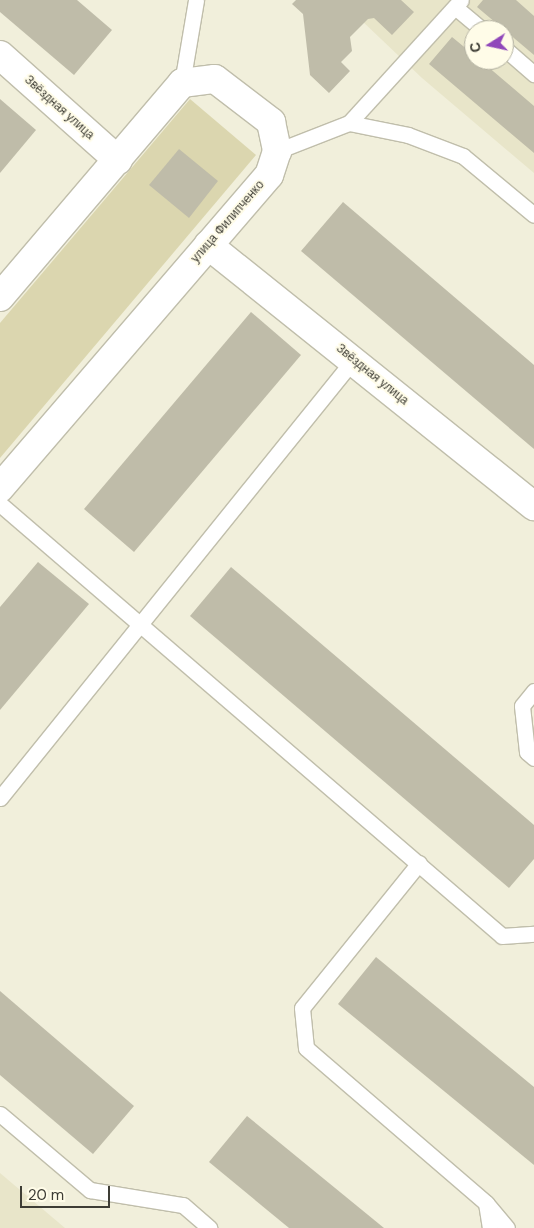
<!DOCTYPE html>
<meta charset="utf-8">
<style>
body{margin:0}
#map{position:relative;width:534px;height:1228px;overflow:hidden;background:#f1efdb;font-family:"DM Sans",sans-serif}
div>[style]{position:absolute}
.built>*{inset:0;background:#e8e5c9}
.green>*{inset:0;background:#dbd6af}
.building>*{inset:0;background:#bfbca9}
.roads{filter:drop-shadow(1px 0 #c0beab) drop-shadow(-1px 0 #c0beab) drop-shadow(0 1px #c0beab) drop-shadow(0 -1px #c0beab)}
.lane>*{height:15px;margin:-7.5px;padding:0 7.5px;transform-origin:7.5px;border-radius:7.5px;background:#fff}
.street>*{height:28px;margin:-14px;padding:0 14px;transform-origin:14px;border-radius:14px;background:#fff}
span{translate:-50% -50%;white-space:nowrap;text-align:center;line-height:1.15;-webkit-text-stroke:4px #fffce8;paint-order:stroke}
.street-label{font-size:12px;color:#3e3d35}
.north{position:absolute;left:464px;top:20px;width:50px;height:50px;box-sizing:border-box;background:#fffce8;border:1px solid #b2b0a0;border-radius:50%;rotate:260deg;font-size:14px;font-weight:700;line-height:20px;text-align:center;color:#3e3d35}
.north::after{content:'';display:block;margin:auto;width:18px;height:22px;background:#9047ba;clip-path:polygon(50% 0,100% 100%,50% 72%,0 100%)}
.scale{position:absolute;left:20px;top:1186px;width:90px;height:22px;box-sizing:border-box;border:2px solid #3e3d35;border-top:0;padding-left:6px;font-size:15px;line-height:18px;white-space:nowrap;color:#3e3d35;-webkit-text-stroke:4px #fffce8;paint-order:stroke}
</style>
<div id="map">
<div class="built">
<div style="clip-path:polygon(evenodd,340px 0,534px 0,534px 173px,422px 78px,340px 0,474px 30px,504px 30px,504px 60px,474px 60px,474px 30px)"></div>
<div style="clip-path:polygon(0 1173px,65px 1228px,0 1228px)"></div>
</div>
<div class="green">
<div style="clip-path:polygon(190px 99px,256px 155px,0 458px,0 323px)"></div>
</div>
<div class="building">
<div style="clip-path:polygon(0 0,77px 0,112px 30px,74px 75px,0 12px)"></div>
<div style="clip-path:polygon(296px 0,401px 0,414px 12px,392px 35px,374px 18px,368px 19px,350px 37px,352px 51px,341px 62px,350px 71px,329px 93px,310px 75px,303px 14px,292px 4px)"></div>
<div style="clip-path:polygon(483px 0,516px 0,534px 16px,534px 55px,477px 7px)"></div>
<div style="clip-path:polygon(452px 37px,474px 55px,474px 60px,480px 60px,534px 106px,534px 153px,429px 64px)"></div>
<div style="clip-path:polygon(0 99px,36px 130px,0 173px)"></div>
<div style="clip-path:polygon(179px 149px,218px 181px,189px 218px,149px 185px)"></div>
<div style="clip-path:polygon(343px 202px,534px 365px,534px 449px,301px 251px)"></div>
<div style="clip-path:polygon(251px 312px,301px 355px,134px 552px,84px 509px)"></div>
<div style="clip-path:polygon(38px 562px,89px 604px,0 710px,0 607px)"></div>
<div style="clip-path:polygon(231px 567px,534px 825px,534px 859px,509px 888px,190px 616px)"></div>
<div style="clip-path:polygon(376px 957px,534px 1087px,534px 1165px,338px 1004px)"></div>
<div style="clip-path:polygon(0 991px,134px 1106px,93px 1154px,0 1075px)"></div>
<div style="clip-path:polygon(247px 1116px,384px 1228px,289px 1228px,209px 1162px)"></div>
</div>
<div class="roads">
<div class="lane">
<div style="left:455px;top:7px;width:35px;rotate:40deg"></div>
<div style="left:504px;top:48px;width:40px;rotate:41deg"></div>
<div style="left:182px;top:83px;width:84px;rotate:-80.4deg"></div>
<div style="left:349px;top:123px;width:60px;rotate:11.5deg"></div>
<div style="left:408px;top:135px;width:59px;rotate:20.9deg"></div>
<div style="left:463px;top:156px;width:92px;rotate:39.7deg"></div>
<div style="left:277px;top:151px;width:77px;rotate:-21.3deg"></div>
<div style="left:349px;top:123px;width:166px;rotate:-47.7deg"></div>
<div style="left:0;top:504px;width:662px;rotate:40.71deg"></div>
<div style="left:502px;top:936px;width:32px;rotate:-4deg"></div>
<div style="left:534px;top:691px;width:19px;rotate:129deg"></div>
<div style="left:522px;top:706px;width:46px;rotate:83.8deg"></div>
<div style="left:527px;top:752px;width:9px;rotate:41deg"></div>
<div style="left:0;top:798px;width:564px;rotate:-51.12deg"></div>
<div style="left:419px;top:863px;width:186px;rotate:128.9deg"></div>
<div style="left:302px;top:1008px;width:40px;rotate:84.3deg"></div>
<div style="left:306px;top:1048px;width:238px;rotate:40.7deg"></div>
<div style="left:486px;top:1203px;width:25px;rotate:81deg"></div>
<div style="left:0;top:1114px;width:118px;rotate:40.2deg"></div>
<div style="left:90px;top:1190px;width:94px;rotate:9.2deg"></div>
<div style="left:183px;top:1205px;width:35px;rotate:41deg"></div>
<div style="left:487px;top:1204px;width:31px;rotate:50deg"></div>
</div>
<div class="street">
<div style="left:0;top:55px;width:158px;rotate:41.7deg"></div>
<div style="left:208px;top:245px;width:418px;rotate:38.7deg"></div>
<div style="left:0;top:297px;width:281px;rotate:-49.6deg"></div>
<div style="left:182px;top:83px;width:33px;rotate:-7deg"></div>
<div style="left:215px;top:79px;width:71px;rotate:37.5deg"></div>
<div style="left:271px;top:122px;width:30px;rotate:78deg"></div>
<div style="left:277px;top:151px;width:25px;rotate:108deg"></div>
<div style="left:269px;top:175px;width:413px;rotate:130.7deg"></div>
</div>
</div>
<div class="street-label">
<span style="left:59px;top:108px;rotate:42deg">Звёздная улица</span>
<span style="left:228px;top:222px;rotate:-49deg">улица Филипченко</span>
<span style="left:372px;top:375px;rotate:39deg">Звёздная улица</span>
</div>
<div class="north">С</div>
<div class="scale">20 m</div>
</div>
